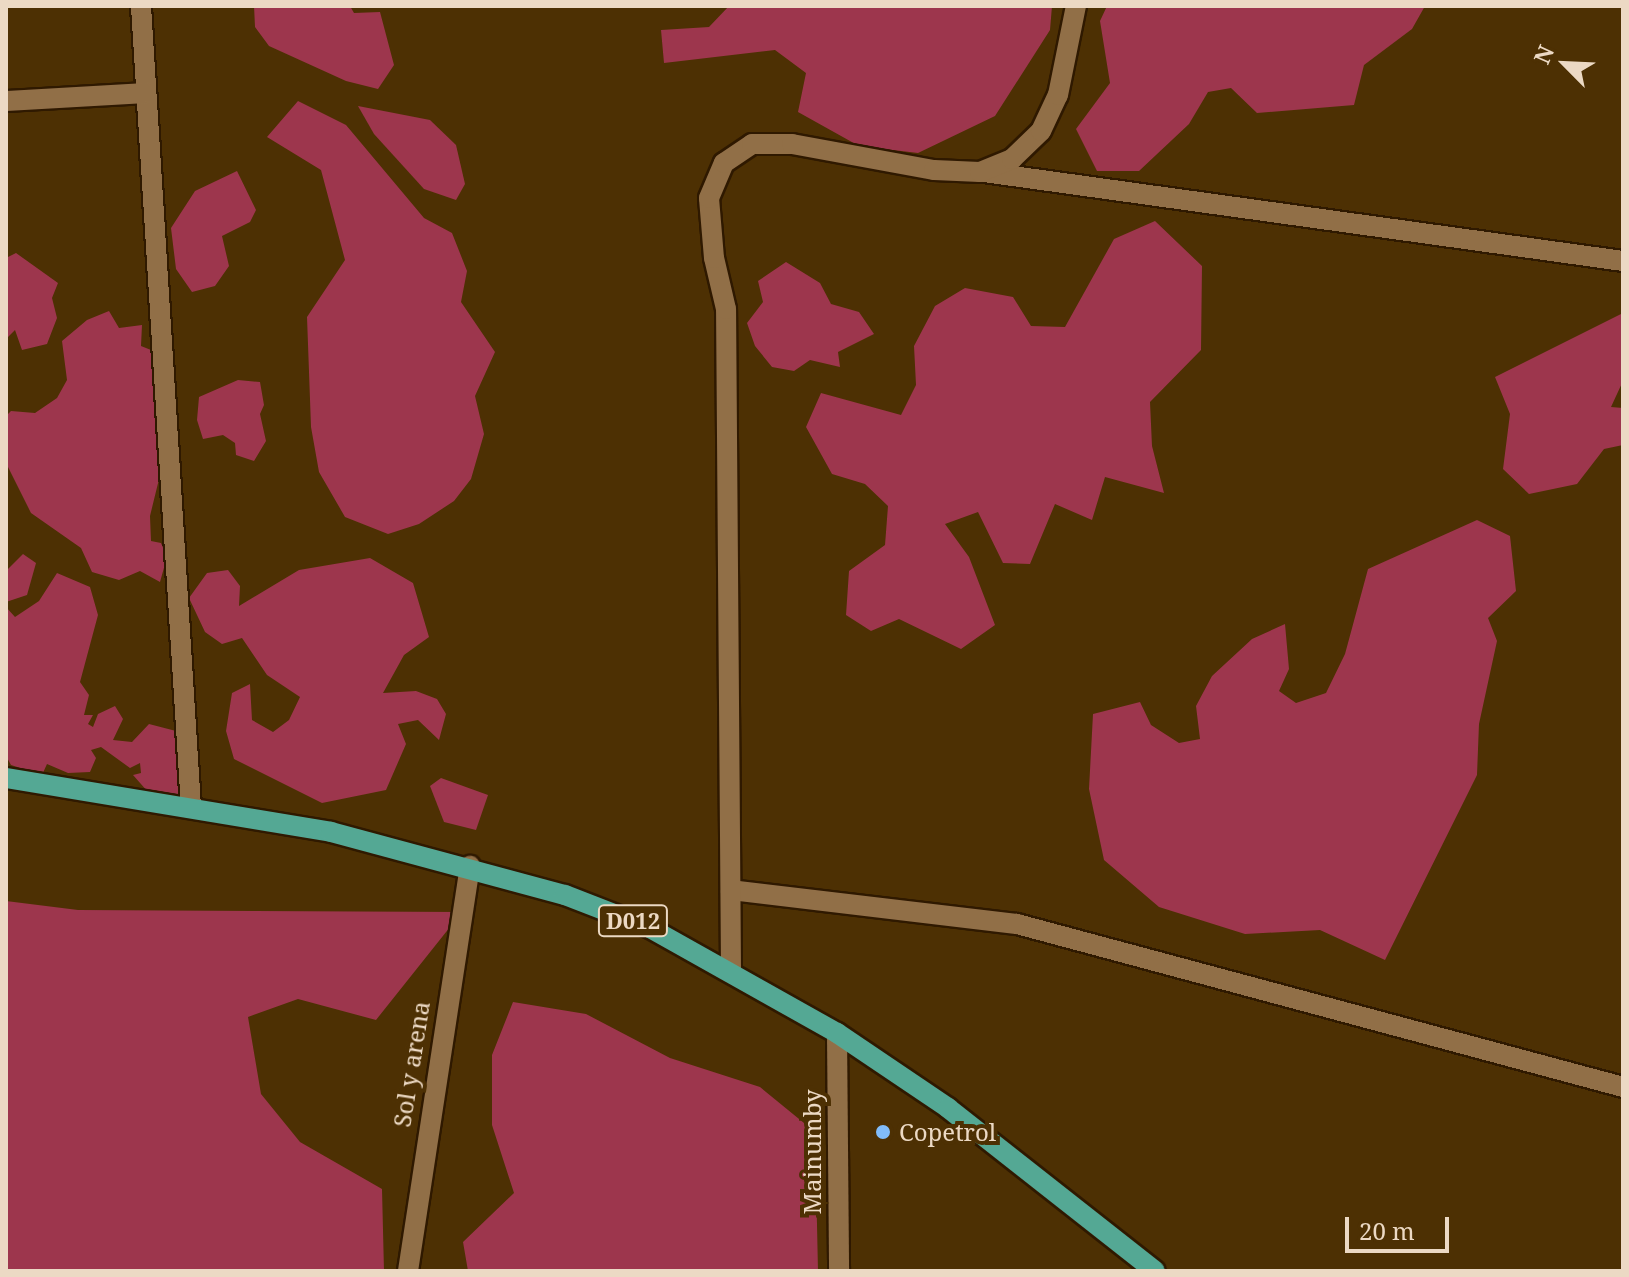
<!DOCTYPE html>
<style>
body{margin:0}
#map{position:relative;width:1629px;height:1277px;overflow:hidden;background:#4d3003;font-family:"Noto Serif",serif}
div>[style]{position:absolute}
.forest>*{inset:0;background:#9d364d}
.roads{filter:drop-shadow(2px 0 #2f1900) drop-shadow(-2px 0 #2f1900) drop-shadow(0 2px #2f1900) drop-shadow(0 -2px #2f1900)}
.minor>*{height:20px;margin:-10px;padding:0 10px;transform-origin:10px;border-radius:10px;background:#916f47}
.primary>*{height:20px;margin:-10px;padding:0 10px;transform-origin:10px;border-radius:10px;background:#54a894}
.dots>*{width:22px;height:22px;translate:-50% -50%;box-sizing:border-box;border:4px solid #4d3003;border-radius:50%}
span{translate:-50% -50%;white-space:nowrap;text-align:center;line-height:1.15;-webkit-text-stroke:8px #4d3003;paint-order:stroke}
.shield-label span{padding:2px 6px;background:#4d3003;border:2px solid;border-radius:6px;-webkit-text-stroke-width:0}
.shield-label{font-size:22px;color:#ecd9c4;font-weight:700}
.street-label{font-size:24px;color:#ecd9c4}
.poi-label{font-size:24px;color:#ecd9c4}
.left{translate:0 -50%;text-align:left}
.frame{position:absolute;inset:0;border:8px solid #ecd9c4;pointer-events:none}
.north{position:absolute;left:1525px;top:24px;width:80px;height:80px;-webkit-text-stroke:6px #4d3003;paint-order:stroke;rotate:294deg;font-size:22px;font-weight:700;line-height:32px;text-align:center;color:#ecd9c4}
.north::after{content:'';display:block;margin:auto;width:28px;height:36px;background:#ecd9c4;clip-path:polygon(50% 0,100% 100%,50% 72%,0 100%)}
.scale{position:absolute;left:1345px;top:1217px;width:104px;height:36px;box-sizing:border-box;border:4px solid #ecd9c4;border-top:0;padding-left:10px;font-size:24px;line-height:28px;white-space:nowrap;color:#ecd9c4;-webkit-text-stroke:6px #4d3003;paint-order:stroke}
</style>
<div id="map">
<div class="forest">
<div style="clip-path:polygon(254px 6px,350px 6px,354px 13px,380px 12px,394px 65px,378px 89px,346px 81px,269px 46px,255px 27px)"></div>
<div style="clip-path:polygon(729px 6px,1052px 6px,1050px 30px,995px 116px,918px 153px,859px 146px,798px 112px,806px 73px,775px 50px,664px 63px,661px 30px,709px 27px)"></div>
<div style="clip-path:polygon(1107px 6px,1425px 6px,1412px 29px,1364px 65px,1354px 105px,1257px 113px,1231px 88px,1208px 92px,1189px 124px,1139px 171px,1097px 171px,1076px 129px,1110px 83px,1100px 21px)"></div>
<div style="clip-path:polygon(298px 101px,346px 125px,424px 218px,452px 233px,467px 271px,461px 302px,495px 352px,475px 396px,484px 434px,471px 479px,454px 501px,419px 524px,388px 534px,345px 517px,319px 472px,311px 427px,307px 317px,345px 260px,321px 170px,267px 137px)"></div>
<div style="clip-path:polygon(358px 106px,430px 120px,456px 145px,465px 184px,456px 200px,424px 189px,374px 134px)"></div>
<div style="clip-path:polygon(237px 171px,256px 210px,250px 222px,222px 236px,229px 266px,215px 286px,192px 292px,176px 269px,171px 228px,195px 191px)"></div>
<div style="clip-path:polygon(1155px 221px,1202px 266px,1201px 350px,1150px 402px,1152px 446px,1164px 493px,1105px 477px,1092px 520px,1055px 504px,1030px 564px,1003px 563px,978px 512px,945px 524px,969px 557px,995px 625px,961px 649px,899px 619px,871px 631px,846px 615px,849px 571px,885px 545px,888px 506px,865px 484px,832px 474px,806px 427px,821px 393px,901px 415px,916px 385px,914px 346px,935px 306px,965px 288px,1013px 297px,1031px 326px,1065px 327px,1114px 239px)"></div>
<div style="clip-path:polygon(16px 253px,58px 283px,52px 298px,57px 318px,47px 344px,22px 350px,15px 330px,6px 339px,6px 258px)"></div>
<div style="clip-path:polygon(786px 262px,820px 283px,831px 304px,859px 312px,874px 334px,838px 352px,840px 367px,810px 360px,794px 371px,772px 367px,755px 346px,747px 323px,763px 302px,758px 281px)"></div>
<div style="clip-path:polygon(109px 311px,119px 328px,142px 325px,141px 346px,151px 350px,161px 390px,161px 471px,150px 516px,151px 541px,161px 543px,167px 557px,160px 582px,140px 571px,119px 580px,92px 572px,81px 548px,31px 513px,6px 463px,6px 416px,11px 411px,35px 413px,57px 398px,67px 380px,62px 341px,87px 320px)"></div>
<div style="clip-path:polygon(1623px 313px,1623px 381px,1611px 407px,1623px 408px,1623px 445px,1604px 449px,1577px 484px,1529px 494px,1503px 469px,1510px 414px,1495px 377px)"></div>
<div style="clip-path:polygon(238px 380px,260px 382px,264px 405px,260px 414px,266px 441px,254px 461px,236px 455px,235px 443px,223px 435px,203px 439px,197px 420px,199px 397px)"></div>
<div style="clip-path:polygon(1477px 520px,1510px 536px,1516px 591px,1488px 618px,1497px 641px,1479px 724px,1477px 775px,1385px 960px,1320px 930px,1245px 934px,1159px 907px,1104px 860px,1089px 789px,1093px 714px,1140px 702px,1151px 725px,1179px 743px,1200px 739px,1196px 706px,1212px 676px,1252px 639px,1285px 624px,1289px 669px,1279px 691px,1296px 703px,1326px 693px,1345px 654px,1368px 569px)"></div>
<div style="clip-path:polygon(23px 554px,36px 563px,27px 595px,6px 602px,6px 571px)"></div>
<div style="clip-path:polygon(370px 558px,413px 583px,429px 637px,404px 655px,383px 693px,416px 691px,437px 699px,446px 714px,439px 740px,418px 720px,398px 724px,406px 744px,386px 790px,322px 803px,234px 759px,226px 731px,232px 693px,250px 684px,252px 720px,273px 732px,289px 720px,300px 697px,267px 675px,242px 638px,222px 644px,205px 632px,189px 598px,207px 573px,228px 570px,240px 586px,239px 606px,299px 570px)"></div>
<div style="clip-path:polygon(57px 573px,90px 587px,98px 615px,80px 682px,89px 695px,84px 715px,93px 715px,88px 724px,93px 727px,98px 714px,115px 706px,123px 719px,113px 740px,132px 742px,149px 724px,176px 731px,197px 792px,168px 799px,148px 792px,133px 775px,141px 773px,140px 763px,130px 768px,101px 747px,91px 750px,96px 758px,90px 772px,68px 773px,47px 764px,42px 775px,11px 765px,6px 756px,6px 607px,15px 617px,39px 601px)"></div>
<div style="clip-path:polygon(441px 778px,488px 795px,476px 830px,444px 822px,430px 786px)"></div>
<div style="clip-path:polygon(6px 901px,78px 910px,462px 912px,376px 1020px,298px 999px,248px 1017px,261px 1094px,300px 1142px,382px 1189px,384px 1271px,6px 1271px)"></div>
<div style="clip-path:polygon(513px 1002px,586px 1014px,670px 1058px,760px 1087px,815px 1132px,818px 1271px,468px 1271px,463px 1242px,514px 1193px,492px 1125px,492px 1055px)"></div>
</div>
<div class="roads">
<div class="minor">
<div style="left:141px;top:6px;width:803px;rotate:86.43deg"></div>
<div style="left:6px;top:101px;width:139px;rotate:-3.3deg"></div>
<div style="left:984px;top:172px;width:645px;rotate:7.93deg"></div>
<div style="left:731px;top:890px;width:288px;rotate:6.8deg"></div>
<div style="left:1017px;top:924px;width:628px;rotate:15.05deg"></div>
<div style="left:731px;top:969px;width:660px;rotate:-90.43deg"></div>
<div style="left:726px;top:309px;width:52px;rotate:-103.2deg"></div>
<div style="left:714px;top:258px;width:60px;rotate:-94.8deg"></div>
<div style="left:709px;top:198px;width:38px;rotate:-67deg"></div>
<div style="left:724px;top:163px;width:34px;rotate:-34deg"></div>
<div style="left:752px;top:144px;width:40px"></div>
<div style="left:792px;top:144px;width:144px;rotate:10.4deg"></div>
<div style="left:934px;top:170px;width:46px;rotate:2.5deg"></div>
<div style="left:980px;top:172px;width:35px;rotate:-22deg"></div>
<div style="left:1012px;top:159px;width:40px;rotate:-44deg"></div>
<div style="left:1041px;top:131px;width:40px;rotate:-65deg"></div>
<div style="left:1058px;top:95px;width:91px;rotate:-78.6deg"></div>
<div style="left:837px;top:1033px;width:238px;rotate:89.5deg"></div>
<div style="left:408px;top:1271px;width:410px;rotate:-81.3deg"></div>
</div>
<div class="primary">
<div style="left:6px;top:778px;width:329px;rotate:9.4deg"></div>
<div style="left:331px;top:832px;width:242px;rotate:15.1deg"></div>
<div style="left:565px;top:895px;width:91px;rotate:21.2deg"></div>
<div style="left:650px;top:928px;width:214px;rotate:29.3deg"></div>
<div style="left:837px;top:1033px;width:134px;rotate:34deg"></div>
<div style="left:948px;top:1108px;width:263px;rotate:38.2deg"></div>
</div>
</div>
<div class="dots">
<div style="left:883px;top:1132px;background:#81bcfa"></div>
</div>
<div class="shield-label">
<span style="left:633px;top:921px">D012</span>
</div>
<div class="street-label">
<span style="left:411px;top:1064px;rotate:-81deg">Sol y arena</span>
<span style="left:812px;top:1152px;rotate:-90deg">Mainumby</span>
</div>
<div class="poi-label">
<span class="left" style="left:899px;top:1132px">Copetrol</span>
</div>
<div class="frame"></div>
<div class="north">N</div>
<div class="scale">20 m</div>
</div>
